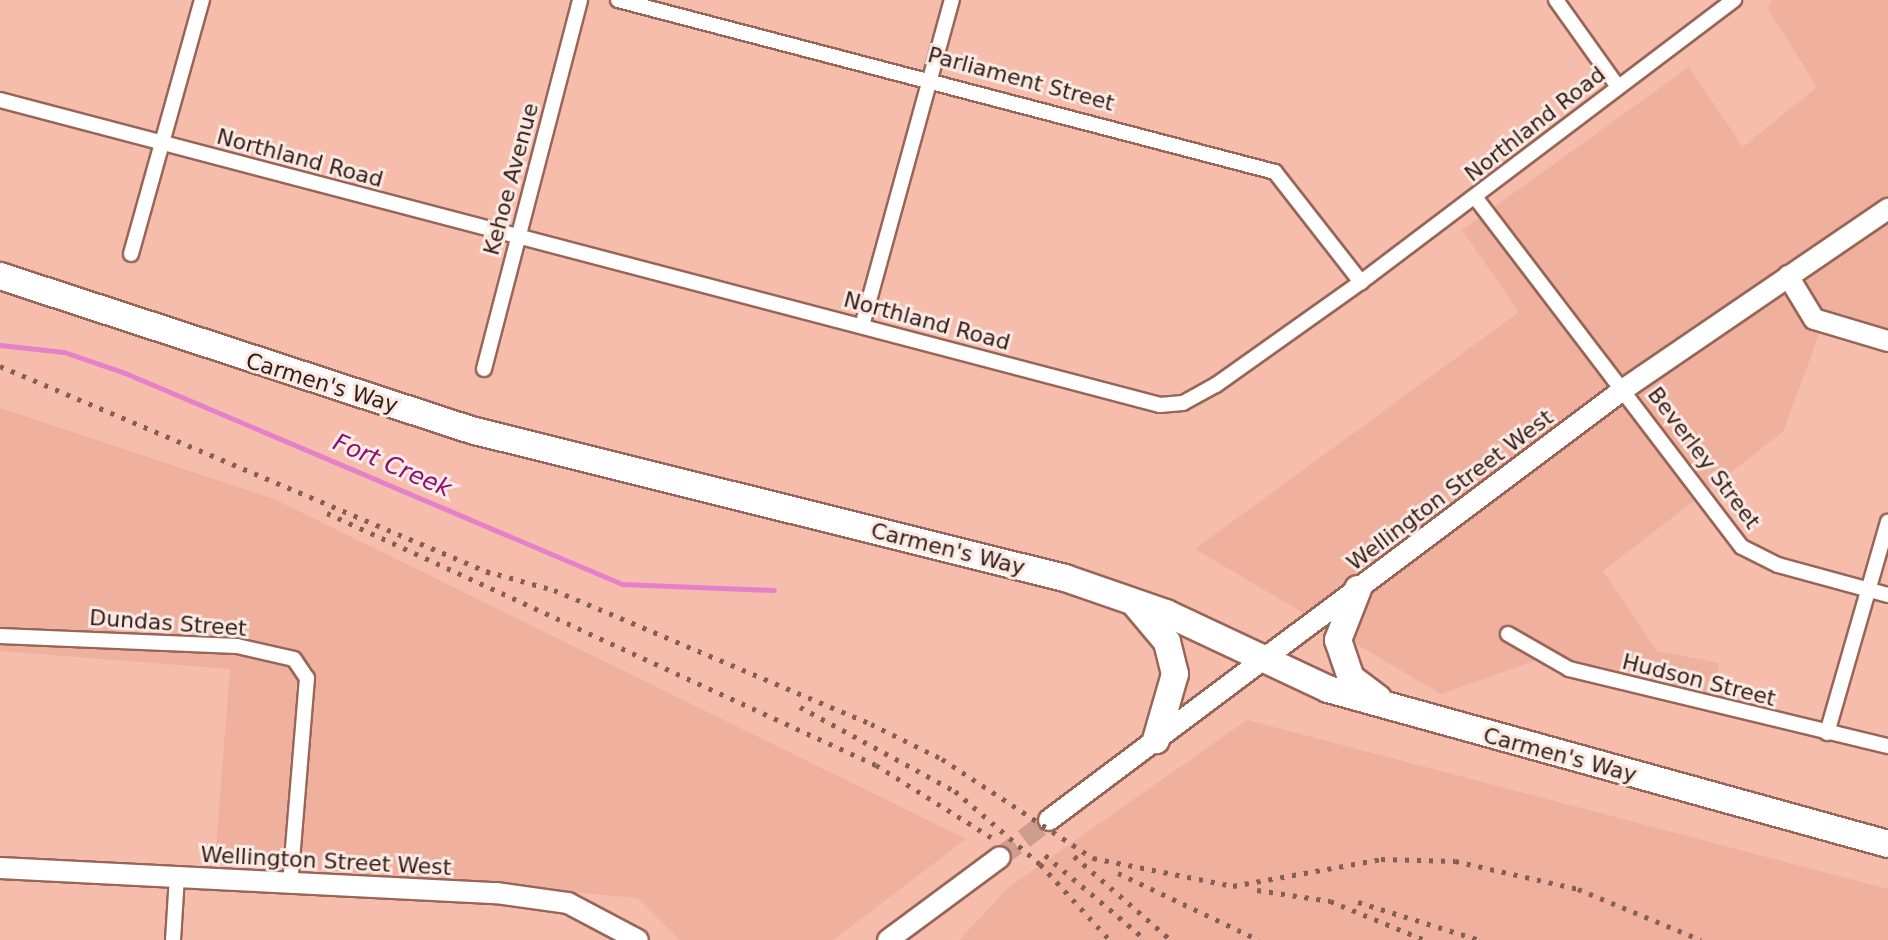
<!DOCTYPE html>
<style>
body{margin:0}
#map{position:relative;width:1888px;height:940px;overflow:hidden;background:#f6bdac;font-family:"DejaVu Sans",sans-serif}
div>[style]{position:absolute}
.built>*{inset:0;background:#efb09d}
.stream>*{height:5px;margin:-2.5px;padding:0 2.5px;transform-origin:2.5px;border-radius:2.5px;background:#e580ca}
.secondary-tunnel>*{height:20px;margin-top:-10px;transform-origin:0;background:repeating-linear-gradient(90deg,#cf9d8e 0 20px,transparent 0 30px)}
.roads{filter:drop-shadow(2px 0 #986556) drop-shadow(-2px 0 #986556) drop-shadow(0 2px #986556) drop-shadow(0 -2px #986556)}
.street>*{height:14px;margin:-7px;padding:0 7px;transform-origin:7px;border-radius:7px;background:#fff}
.secondary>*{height:20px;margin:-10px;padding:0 10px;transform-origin:10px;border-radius:10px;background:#fff}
.highway>*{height:26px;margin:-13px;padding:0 13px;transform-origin:13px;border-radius:13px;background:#fff}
.rail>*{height:5px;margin-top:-2.5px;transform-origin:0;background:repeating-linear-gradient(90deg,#835f55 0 4px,transparent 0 12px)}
span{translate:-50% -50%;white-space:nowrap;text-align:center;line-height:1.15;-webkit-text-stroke:6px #fbe9e3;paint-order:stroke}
.street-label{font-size:22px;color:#321d17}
.water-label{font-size:24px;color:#8b0f75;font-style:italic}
</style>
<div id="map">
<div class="built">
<div style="clip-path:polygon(1773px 0,1888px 0,1888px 333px,1825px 318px,1783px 432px,1603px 571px,1657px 651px,1719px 663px,1713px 704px,1543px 658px,1441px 694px,1195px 549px,1519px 312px,1462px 230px,1689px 67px,1743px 147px,1817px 87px,1767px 7px)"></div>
<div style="clip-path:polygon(0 408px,274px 499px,966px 839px,833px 940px,680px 940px,637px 898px,215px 860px,230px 669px,0 651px)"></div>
<div style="clip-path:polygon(1247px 720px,1888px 889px,1888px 940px,959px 940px,1009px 887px)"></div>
</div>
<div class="stream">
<div style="left:0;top:345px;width:64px;rotate:6.2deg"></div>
<div style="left:64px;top:352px;width:65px;rotate:19deg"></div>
<div style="left:125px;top:373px;width:540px;rotate:23deg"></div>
<div style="left:622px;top:584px;width:152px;rotate:2.3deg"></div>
</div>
<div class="secondary-tunnel">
<div style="left:1000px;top:857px;width:61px;rotate:-37.1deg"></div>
</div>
<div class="roads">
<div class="street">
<div style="left:618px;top:0;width:679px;rotate:14.67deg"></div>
<div style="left:1275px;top:172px;width:140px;rotate:52deg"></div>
<div style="left:1556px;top:0;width:107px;rotate:54.5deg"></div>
<div style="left:0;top:100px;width:1199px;rotate:14.73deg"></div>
<div style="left:1160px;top:405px;width:23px;rotate:-5deg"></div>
<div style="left:1183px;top:403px;width:38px;rotate:-29deg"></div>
<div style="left:1216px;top:385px;width:178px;rotate:-35.4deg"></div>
<div style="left:1361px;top:282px;width:468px;rotate:-37.1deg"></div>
<div style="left:1475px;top:197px;width:440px;rotate:52.7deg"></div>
<div style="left:1742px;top:547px;width:40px;rotate:26.6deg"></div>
<div style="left:1778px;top:565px;width:114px;rotate:15.3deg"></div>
<div style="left:131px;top:254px;width:264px;rotate:-74.4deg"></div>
<div style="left:862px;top:326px;width:338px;rotate:-74.6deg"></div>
<div style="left:484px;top:369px;width:381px;rotate:-75.4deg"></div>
<div style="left:1508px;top:634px;width:70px;rotate:29.8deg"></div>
<div style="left:1569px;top:669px;width:328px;rotate:13.6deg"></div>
<div style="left:0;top:636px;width:237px;rotate:2.4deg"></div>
<div style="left:237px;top:646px;width:58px;rotate:12.8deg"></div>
<div style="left:294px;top:659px;width:23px;rotate:56deg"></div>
<div style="left:307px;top:678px;width:208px;rotate:94.7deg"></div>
<div style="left:1827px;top:733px;width:220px;rotate:-73.9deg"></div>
<div style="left:173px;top:940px;width:63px;rotate:-86.4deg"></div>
</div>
<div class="secondary">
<div style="left:1788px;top:276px;width:50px;rotate:58.8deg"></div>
<div style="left:1814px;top:319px;width:77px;rotate:16.6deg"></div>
<div style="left:1049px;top:820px;width:719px;rotate:-36.85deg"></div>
<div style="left:1624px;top:389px;width:320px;rotate:-34.3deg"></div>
<div style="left:0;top:868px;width:497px;rotate:2.9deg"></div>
<div style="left:496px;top:893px;width:73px;rotate:7.9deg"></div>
<div style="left:568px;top:903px;width:79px;rotate:27.9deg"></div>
<div style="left:888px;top:940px;width:139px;rotate:-36.5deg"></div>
</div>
<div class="highway">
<div style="left:0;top:276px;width:500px;rotate:18.1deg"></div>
<div style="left:475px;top:431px;width:608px;rotate:13.99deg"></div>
<div style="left:1065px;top:578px;width:107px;rotate:19.1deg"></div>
<div style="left:1166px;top:613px;width:179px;rotate:25.1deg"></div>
<div style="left:1328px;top:689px;width:581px;rotate:15.47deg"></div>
<div style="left:1358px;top:589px;width:55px;rotate:111.4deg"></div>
<div style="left:1338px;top:640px;width:40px;rotate:71.1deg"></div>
<div style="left:1351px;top:678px;width:34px;rotate:37deg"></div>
<div style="left:1135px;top:604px;width:50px;rotate:49.9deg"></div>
<div style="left:1167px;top:642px;width:33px;rotate:76deg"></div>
<div style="left:1175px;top:674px;width:69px;rotate:106.1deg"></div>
</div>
</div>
<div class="rail">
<div style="left:0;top:366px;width:537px;rotate:22.89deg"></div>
<div style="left:327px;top:513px;width:604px;rotate:24.66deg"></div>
<div style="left:876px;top:765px;width:139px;rotate:32.1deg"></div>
<div style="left:486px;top:571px;width:71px;rotate:15.6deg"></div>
<div style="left:554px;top:590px;width:344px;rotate:22.9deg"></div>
<div style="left:871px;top:724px;width:79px;rotate:26.2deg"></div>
<div style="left:942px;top:759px;width:181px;rotate:33.3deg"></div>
<div style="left:1093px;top:858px;width:143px;rotate:11.3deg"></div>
<div style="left:1233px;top:886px;width:150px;rotate:-10.3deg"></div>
<div style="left:1381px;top:859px;width:74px;rotate:1.5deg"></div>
<div style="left:1455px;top:861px;width:126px;rotate:12.8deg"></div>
<div style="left:1578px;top:889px;width:133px;rotate:22.5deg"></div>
<div style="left:800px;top:707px;width:176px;rotate:28.5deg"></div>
<div style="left:955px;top:791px;width:112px;rotate:40.7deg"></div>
<div style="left:1040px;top:864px;width:103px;rotate:47.4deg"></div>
<div style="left:1045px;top:855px;width:132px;rotate:40.1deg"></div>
<div style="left:1074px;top:856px;width:128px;rotate:40.9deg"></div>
<div style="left:1118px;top:873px;width:156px;rotate:25.4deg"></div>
<div style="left:1257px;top:890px;width:74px;rotate:8.6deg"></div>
<div style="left:1330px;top:901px;width:103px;rotate:22.3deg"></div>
<div style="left:1358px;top:902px;width:128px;rotate:17.3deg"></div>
</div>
<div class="street-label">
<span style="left:1021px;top:79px;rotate:15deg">Parliament Street</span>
<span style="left:1535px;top:124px;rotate:-38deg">Northland Road</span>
<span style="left:300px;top:158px;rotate:15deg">Northland Road</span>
<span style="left:511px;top:179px;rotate:-75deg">Kehoe Avenue</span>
<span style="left:927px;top:321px;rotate:15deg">Northland Road</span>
<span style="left:322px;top:383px;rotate:17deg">Carmen's Way</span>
<span style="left:1704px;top:458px;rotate:53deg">Beverley Street</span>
<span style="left:1450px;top:490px;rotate:-37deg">Wellington Street West</span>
<span style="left:948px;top:549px;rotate:14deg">Carmen's Way</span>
<span style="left:168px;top:623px;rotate:4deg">Dundas Street</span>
<span style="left:1699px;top:680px;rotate:14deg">Hudson Street</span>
<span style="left:1560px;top:755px;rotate:15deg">Carmen's Way</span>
<span style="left:326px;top:861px;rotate:3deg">Wellington Street West</span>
</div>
<div class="water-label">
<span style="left:392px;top:466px;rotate:23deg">Fort Creek</span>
</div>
</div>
